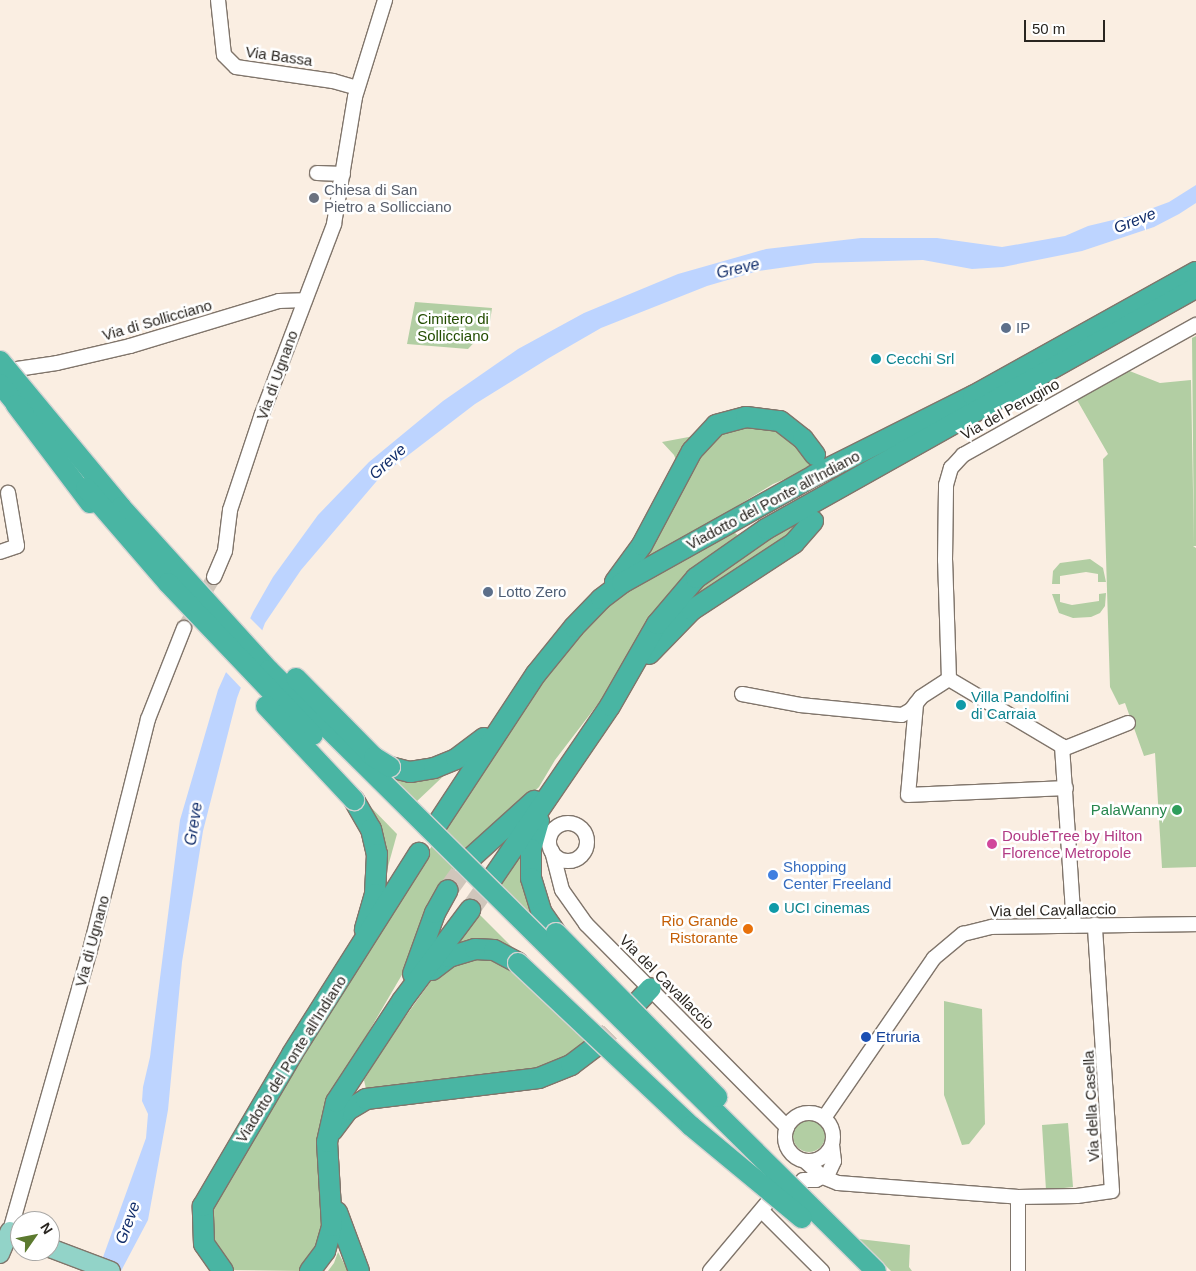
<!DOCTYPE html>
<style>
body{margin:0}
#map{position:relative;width:1196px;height:1271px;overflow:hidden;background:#faeee2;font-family:Arial,sans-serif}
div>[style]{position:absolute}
.green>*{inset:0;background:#b2cea3}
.round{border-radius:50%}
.water>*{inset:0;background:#bdd4ff}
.pier>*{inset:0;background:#faeee2}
.minor-tunnel>*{height:14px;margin-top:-7px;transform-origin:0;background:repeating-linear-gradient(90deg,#d0c6bb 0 14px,transparent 0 21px)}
.highway-tunnel>*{height:20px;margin-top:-10px;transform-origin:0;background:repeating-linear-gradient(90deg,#d0c6bb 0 20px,transparent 0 30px)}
.roads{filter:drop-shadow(1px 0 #80756b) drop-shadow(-1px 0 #80756b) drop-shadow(0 1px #80756b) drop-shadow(0 -1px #80756b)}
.minor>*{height:14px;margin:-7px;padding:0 7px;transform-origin:7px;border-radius:7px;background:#fff}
.minor>.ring{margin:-7px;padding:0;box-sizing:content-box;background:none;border:14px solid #fff;border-radius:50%}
.major>*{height:18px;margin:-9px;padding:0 9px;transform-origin:9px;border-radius:9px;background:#92d3c8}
.highway>*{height:20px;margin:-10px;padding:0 10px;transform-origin:10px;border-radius:10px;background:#49b5a3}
.bridges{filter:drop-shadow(1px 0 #d4d3d2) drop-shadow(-1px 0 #d4d3d2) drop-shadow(0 1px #d4d3d2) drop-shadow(0 -1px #d4d3d2)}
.highway-bridge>*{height:20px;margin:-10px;padding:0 10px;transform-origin:10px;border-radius:10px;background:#49b5a3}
.dots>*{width:14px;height:14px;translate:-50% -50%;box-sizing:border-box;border:2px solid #fff;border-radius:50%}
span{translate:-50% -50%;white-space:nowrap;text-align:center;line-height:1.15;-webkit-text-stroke:5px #fff;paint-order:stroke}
.street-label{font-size:15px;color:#292520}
.worship-label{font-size:15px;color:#5b616d}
.left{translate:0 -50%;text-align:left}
.park-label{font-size:15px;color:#234c00}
.service-label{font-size:15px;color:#4e5e75}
.culture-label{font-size:15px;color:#0d838f}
.leisure-label{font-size:15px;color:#27864d}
.right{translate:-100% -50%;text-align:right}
.hotel-label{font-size:15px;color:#b23c85}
.shop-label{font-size:15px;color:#366cbe}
.food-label{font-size:15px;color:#c56008}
.transit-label{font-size:15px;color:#164399}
.water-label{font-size:16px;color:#122e6b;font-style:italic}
.north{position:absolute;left:10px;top:1211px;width:50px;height:50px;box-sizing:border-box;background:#fff;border:1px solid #a9a8a6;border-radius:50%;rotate:57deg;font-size:14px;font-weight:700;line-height:20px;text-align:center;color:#292520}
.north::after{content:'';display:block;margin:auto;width:18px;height:22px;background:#5c7a2f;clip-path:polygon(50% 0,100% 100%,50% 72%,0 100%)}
.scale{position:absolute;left:1024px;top:20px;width:81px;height:22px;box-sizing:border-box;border:2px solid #292520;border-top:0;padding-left:6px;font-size:15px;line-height:18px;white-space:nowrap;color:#292520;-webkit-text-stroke:4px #fff;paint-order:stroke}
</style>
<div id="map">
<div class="green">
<div style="clip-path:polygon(415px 302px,492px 308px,488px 335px,482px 334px,468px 349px,407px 344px)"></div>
<div style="clip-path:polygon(1196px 336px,1196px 546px,1193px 546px,1196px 548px,1196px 867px,1162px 868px,1155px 753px,1144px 756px,1125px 703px,1119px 705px,1110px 687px,1103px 459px,1108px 454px,1077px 400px,1127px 370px,1160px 383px,1191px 380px,1194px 545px,1192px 338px)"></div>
<div style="clip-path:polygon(745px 425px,783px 431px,805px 452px,812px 468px,773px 484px,633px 570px,696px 459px,716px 436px)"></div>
<div style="clip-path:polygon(694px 436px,678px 465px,674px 455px,662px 442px)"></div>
<div style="clip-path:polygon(808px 514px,795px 533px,692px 600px,688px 597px,712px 576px)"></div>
<div style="clip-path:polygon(729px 528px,741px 538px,633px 658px,555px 760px,539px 787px,467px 856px,444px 883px,417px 949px,330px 1098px,327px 1228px,302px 1271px,233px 1270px,215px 1244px,212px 1209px,319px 1026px,475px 777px,518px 713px,590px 621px,609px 603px)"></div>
<div style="clip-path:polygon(1090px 559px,1103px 568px,1106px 582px,1098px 582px,1098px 574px,1086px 572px,1060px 576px,1060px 584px,1052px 584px,1053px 571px,1060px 563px)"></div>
<div style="clip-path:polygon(1106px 593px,1105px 606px,1100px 613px,1091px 617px,1073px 618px,1059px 613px,1052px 594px,1060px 594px,1060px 602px,1072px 605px,1099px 601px,1099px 594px)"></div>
<div style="clip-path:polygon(378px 766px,452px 768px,415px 803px)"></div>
<div style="clip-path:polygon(359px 795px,397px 834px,382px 888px)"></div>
<div style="clip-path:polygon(524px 841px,543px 927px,495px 882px)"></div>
<div style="clip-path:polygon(475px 910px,515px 950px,500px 944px,447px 950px)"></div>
<div style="clip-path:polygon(465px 956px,497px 958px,591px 1039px,570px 1058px,542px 1070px,366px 1089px,364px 1080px,390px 1038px,436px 974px)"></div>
<div style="clip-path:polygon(944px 1001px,982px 1009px,985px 1124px,969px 1144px,962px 1145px,944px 1095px)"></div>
<div class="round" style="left:793px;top:1120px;width:32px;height:32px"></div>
<div style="clip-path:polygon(1068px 1123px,1073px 1187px,1046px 1190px,1042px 1125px)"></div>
<div style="clip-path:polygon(859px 1239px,910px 1245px,909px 1267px,912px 1271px,891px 1271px)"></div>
<div style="clip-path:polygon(338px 1252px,348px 1271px,328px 1271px,334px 1263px)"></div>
</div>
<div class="water">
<div style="clip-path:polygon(1196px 185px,1196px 203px,1179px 214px,1154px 227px,1082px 251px,1003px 267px,972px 269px,923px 260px,815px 263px,758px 271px,707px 286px,601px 328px,549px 358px,475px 404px,381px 476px,301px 570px,265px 623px,237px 698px,203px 831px,182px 962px,168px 1110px,148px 1220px,121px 1271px,98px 1271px,146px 1138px,148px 1114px,142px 1101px,143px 1087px,150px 1057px,180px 820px,218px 690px,253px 612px,273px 577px,318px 515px,369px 462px,443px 401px,518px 349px,584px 313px,678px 274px,766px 249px,861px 238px,937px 238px,1002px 247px,1020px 244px,1065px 236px,1088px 226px,1134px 215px,1169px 202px)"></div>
</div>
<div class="pier">
<div style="clip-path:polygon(248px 616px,264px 632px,243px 690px,225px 671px)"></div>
</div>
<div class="minor-tunnel">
<div style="left:184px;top:628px;width:59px;rotate:-59.5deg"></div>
</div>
<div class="highway-tunnel">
<div style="left:448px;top:890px;width:41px;rotate:-54deg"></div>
<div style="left:470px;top:910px;width:38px;rotate:-55deg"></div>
<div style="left:596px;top:1046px;width:52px;rotate:-46.5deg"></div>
</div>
<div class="roads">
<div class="minor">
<div style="left:218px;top:0;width:55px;rotate:83.8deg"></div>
<div style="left:224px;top:55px;width:17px;rotate:45deg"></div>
<div style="left:236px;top:67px;width:98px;rotate:8.2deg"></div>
<div style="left:333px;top:81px;width:25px;rotate:16deg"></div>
<div style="left:317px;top:173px;width:26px;rotate:2deg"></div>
<div style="left:17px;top:369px;width:40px;rotate:-8.5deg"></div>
<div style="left:57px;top:363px;width:75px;rotate:-13.1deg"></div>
<div style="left:130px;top:346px;width:156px;rotate:-16.8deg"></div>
<div style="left:279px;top:301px;width:25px;rotate:-2deg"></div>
<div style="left:0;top:552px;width:18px;rotate:-19deg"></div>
<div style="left:17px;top:546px;width:54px;rotate:-99.6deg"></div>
<div style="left:214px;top:577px;width:28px;rotate:-67deg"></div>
<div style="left:225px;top:551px;width:41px;rotate:-83deg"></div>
<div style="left:230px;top:510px;width:101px;rotate:-71.6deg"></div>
<div style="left:262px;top:414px;width:203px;rotate:-69.2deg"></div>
<div style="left:334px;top:224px;width:129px;rotate:-80.6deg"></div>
<div style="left:355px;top:97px;width:102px;rotate:-72.8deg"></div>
<div style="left:949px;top:679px;width:119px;rotate:-91.9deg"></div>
<div style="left:945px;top:560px;width:75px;rotate:-89.2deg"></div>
<div style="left:946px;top:485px;width:18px;rotate:-74deg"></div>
<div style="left:951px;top:468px;width:18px;rotate:-47deg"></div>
<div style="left:963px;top:455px;width:267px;rotate:-29.2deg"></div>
<div style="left:949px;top:679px;width:131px;rotate:30.7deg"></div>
<div style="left:1062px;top:746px;width:180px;rotate:86.2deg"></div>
<div style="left:742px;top:694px;width:59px;rotate:10.7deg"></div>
<div style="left:800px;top:705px;width:102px;rotate:5.6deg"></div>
<div style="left:902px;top:715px;width:10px;rotate:-29deg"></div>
<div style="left:911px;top:710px;width:16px;rotate:-52deg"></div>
<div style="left:921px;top:697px;width:33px;rotate:-33deg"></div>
<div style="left:916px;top:704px;width:91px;rotate:95deg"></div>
<div style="left:908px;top:795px;width:158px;rotate:-2.5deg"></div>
<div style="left:1063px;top:749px;width:70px;rotate:-21.8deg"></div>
<div class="ring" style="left:549px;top:823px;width:24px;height:24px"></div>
<div style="left:552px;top:851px;width:40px;rotate:75.6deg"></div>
<div style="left:562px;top:890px;width:42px;rotate:54.8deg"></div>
<div style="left:586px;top:924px;width:286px;rotate:45.3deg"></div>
<div class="ring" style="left:785px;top:1113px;width:34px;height:34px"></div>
<div style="left:824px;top:1118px;width:194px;rotate:-55.5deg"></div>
<div style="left:934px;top:958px;width:38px;rotate:-40deg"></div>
<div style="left:963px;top:934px;width:30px;rotate:-14deg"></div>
<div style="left:992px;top:927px;width:204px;rotate:-0.8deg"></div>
<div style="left:805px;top:1161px;width:24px;rotate:42deg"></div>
<div style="left:823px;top:1177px;width:16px;rotate:22deg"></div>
<div style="left:838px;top:1183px;width:181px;rotate:4.4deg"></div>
<div style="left:1018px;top:1197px;width:59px;rotate:-1deg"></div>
<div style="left:1077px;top:1196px;width:35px;rotate:-8deg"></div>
<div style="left:1112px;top:1191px;width:267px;rotate:-93.7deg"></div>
<div style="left:803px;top:1180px;width:13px"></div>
<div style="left:816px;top:1180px;width:13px;rotate:-27deg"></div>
<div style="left:828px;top:1174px;width:14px;rotate:-65deg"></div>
<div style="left:834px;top:1161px;width:16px;rotate:-97deg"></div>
<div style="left:762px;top:1211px;width:85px;rotate:45deg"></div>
<div style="left:10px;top:1231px;width:292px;rotate:-74.1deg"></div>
<div style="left:90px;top:950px;width:238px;rotate:-75.9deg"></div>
<div style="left:148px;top:719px;width:98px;rotate:-68.4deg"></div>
<div style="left:710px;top:1271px;width:89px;rotate:-50deg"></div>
<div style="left:1018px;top:1271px;width:74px;rotate:-90deg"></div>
</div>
<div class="major">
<div style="left:50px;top:1248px;width:65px;rotate:20.7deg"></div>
<div style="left:0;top:1254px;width:25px;rotate:-67deg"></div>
</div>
<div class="highway">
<div style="left:615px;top:582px;width:46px;rotate:-53.9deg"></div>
<div style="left:642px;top:545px;width:106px;rotate:-62deg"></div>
<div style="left:692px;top:451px;width:35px;rotate:-47deg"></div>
<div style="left:716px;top:425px;width:31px;rotate:-15deg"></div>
<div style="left:746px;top:417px;width:34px;rotate:7deg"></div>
<div style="left:780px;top:421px;width:29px;rotate:38deg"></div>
<div style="left:803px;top:439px;width:20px;rotate:53deg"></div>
<div style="left:649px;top:654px;width:62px;rotate:-45.7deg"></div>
<div style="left:692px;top:610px;width:122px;rotate:-33.3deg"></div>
<div style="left:794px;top:543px;width:29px;rotate:-49deg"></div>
<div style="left:390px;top:767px;width:21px;rotate:14deg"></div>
<div style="left:410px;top:772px;width:24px;rotate:-9deg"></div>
<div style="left:434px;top:768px;width:24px;rotate:-22deg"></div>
<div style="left:456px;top:759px;width:35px;rotate:-37deg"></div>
<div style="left:354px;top:800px;width:34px;rotate:60deg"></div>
<div style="left:371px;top:829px;width:26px;rotate:77deg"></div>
<div style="left:377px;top:854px;width:40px;rotate:92.9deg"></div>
<div style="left:375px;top:894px;width:37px;rotate:106deg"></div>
<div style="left:539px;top:821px;width:29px;rotate:106deg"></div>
<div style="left:531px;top:849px;width:29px;rotate:90deg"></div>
<div style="left:531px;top:878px;width:37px;rotate:73deg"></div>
<div style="left:542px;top:913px;width:24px;rotate:55deg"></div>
<div style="left:436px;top:826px;width:182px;rotate:-56.7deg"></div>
<div style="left:536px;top:674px;width:60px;rotate:-51deg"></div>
<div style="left:574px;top:627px;width:39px;rotate:-46deg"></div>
<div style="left:601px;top:599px;width:26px;rotate:-37deg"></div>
<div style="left:622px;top:583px;width:221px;rotate:-29.2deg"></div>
<div style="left:815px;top:475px;width:177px;rotate:-26.6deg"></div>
<div style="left:973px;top:396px;width:255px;rotate:-29.1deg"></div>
<div style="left:472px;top:857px;width:84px;rotate:-42.1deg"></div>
<div style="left:492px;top:879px;width:209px;rotate:-55.7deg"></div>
<div style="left:610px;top:706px;width:95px;rotate:-60.2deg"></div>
<div style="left:657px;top:624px;width:60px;rotate:-49.7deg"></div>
<div style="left:696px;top:578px;width:85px;rotate:-35deg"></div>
<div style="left:766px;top:529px;width:493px;rotate:-29.3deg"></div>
<div style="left:432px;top:970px;width:21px;rotate:-37deg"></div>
<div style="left:449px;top:957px;width:27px;rotate:-17deg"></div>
<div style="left:475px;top:949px;width:19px;rotate:3deg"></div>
<div style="left:494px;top:950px;width:27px;rotate:28deg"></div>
<div style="left:413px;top:974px;width:65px;rotate:-70.2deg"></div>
<div style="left:435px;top:913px;width:26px;rotate:-61deg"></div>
<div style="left:635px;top:1005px;width:23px;rotate:-47deg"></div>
<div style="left:332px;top:1131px;width:26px;rotate:-53deg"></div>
<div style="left:348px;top:1110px;width:21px;rotate:-31deg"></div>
<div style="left:366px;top:1099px;width:174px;rotate:-6.9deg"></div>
<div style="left:539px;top:1078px;width:35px;rotate:-22deg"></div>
<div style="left:571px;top:1065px;width:31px;rotate:-37deg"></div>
<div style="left:337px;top:1212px;width:63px;rotate:69.6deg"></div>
<div style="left:223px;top:1271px;width:33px;rotate:-125deg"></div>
<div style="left:204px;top:1244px;width:38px;rotate:-92deg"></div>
<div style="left:203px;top:1206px;width:176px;rotate:-59.6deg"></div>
<div style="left:292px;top:1054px;width:238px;rotate:-57.7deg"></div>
<div style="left:310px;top:1271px;width:25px;rotate:-53deg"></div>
<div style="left:325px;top:1251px;width:26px;rotate:-74deg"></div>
<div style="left:332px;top:1226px;width:84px;rotate:-93.4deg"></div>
<div style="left:327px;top:1142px;width:41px;rotate:-77.3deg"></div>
<div style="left:336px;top:1102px;width:121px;rotate:-56.8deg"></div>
<div style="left:402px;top:1001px;width:114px;rotate:-53.2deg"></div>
</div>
</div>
<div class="bridges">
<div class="highway-bridge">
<div style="left:0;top:361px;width:190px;rotate:50.3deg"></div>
<div style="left:121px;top:507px;width:220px;rotate:47.8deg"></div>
<div style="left:269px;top:670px;width:854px;rotate:44.72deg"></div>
<div style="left:0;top:384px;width:38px;rotate:51deg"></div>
<div style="left:16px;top:405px;width:123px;rotate:52.9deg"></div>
<div style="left:86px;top:488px;width:125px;rotate:49.2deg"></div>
<div style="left:168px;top:583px;width:210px;rotate:46.4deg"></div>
<div style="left:296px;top:678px;width:111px;rotate:45.4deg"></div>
<div style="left:374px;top:757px;width:19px;rotate:32deg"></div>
<div style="left:266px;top:706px;width:129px;rotate:46.9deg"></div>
<div style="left:556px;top:933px;width:230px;rotate:45.5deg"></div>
<div style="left:518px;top:963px;width:238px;rotate:43.3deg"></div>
<div style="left:691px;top:1126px;width:144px;rotate:39.7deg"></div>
</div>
</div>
<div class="dots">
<div style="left:314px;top:198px;background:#6b7280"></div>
<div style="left:1006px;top:328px;background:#5c6f8a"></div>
<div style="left:876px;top:359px;background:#0f9aa8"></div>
<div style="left:488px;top:592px;background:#5c6f8a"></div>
<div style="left:961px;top:705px;background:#0f9aa8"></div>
<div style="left:1177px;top:810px;background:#2e9e5b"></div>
<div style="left:992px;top:844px;background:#d1479c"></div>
<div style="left:773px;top:875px;background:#3f7fe0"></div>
<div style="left:774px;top:908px;background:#0f9aa8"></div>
<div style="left:748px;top:929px;background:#e8710a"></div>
<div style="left:866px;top:1037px;background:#1a4fb4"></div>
</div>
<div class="street-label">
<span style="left:279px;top:56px;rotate:8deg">Via Bassa</span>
<span style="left:157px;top:320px;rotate:-16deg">Via di Sollicciano</span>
<span style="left:277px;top:375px;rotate:-70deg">Via di Ugnano</span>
<span style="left:1010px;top:409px;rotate:-29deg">Via del Perugino</span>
<span style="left:773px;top:500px;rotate:-28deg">Viadotto del Ponte all'Indiano</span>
<span style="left:1053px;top:910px;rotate:-1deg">Via del Cavallaccio</span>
<span style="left:92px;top:941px;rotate:-75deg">Via di Ugnano</span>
<span style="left:667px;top:982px;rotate:45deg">Via del Cavallaccio</span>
<span style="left:291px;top:1059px;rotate:-58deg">Viadotto del Ponte all'Indiano</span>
<span style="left:1091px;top:1106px;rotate:-93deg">Via della Casella</span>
</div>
<div class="worship-label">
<span class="left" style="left:324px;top:198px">Chiesa di San<br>Pietro a Sollicciano</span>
</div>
<div class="park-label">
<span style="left:453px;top:327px">Cimitero di<br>Sollicciano</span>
</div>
<div class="service-label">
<span class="left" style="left:1016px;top:328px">IP</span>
<span class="left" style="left:498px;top:592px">Lotto Zero</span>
</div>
<div class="culture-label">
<span class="left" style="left:886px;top:359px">Cecchi Srl</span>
<span class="left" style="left:971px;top:705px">Villa Pandolfini<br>di Carraia</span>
<span class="left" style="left:784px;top:908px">UCI cinemas</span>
</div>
<div class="leisure-label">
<span class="right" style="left:1167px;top:810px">PalaWanny</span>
</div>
<div class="hotel-label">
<span class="left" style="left:1002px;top:844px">DoubleTree by Hilton<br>Florence Metropole</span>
</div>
<div class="shop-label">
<span class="left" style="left:783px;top:875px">Shopping<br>Center Freeland</span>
</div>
<div class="food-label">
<span class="right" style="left:738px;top:929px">Rio Grande<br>Ristorante</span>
</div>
<div class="transit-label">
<span class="left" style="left:876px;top:1037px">Etruria</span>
</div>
<div class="water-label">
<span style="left:1135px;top:221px;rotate:-22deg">Greve</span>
<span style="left:738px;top:269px;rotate:-13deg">Greve</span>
<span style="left:388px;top:462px;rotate:-43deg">Greve</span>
<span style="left:194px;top:824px;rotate:-81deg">Greve</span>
<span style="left:128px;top:1223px;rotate:-70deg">Greve</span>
</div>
<div class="north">N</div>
<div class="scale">50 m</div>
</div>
